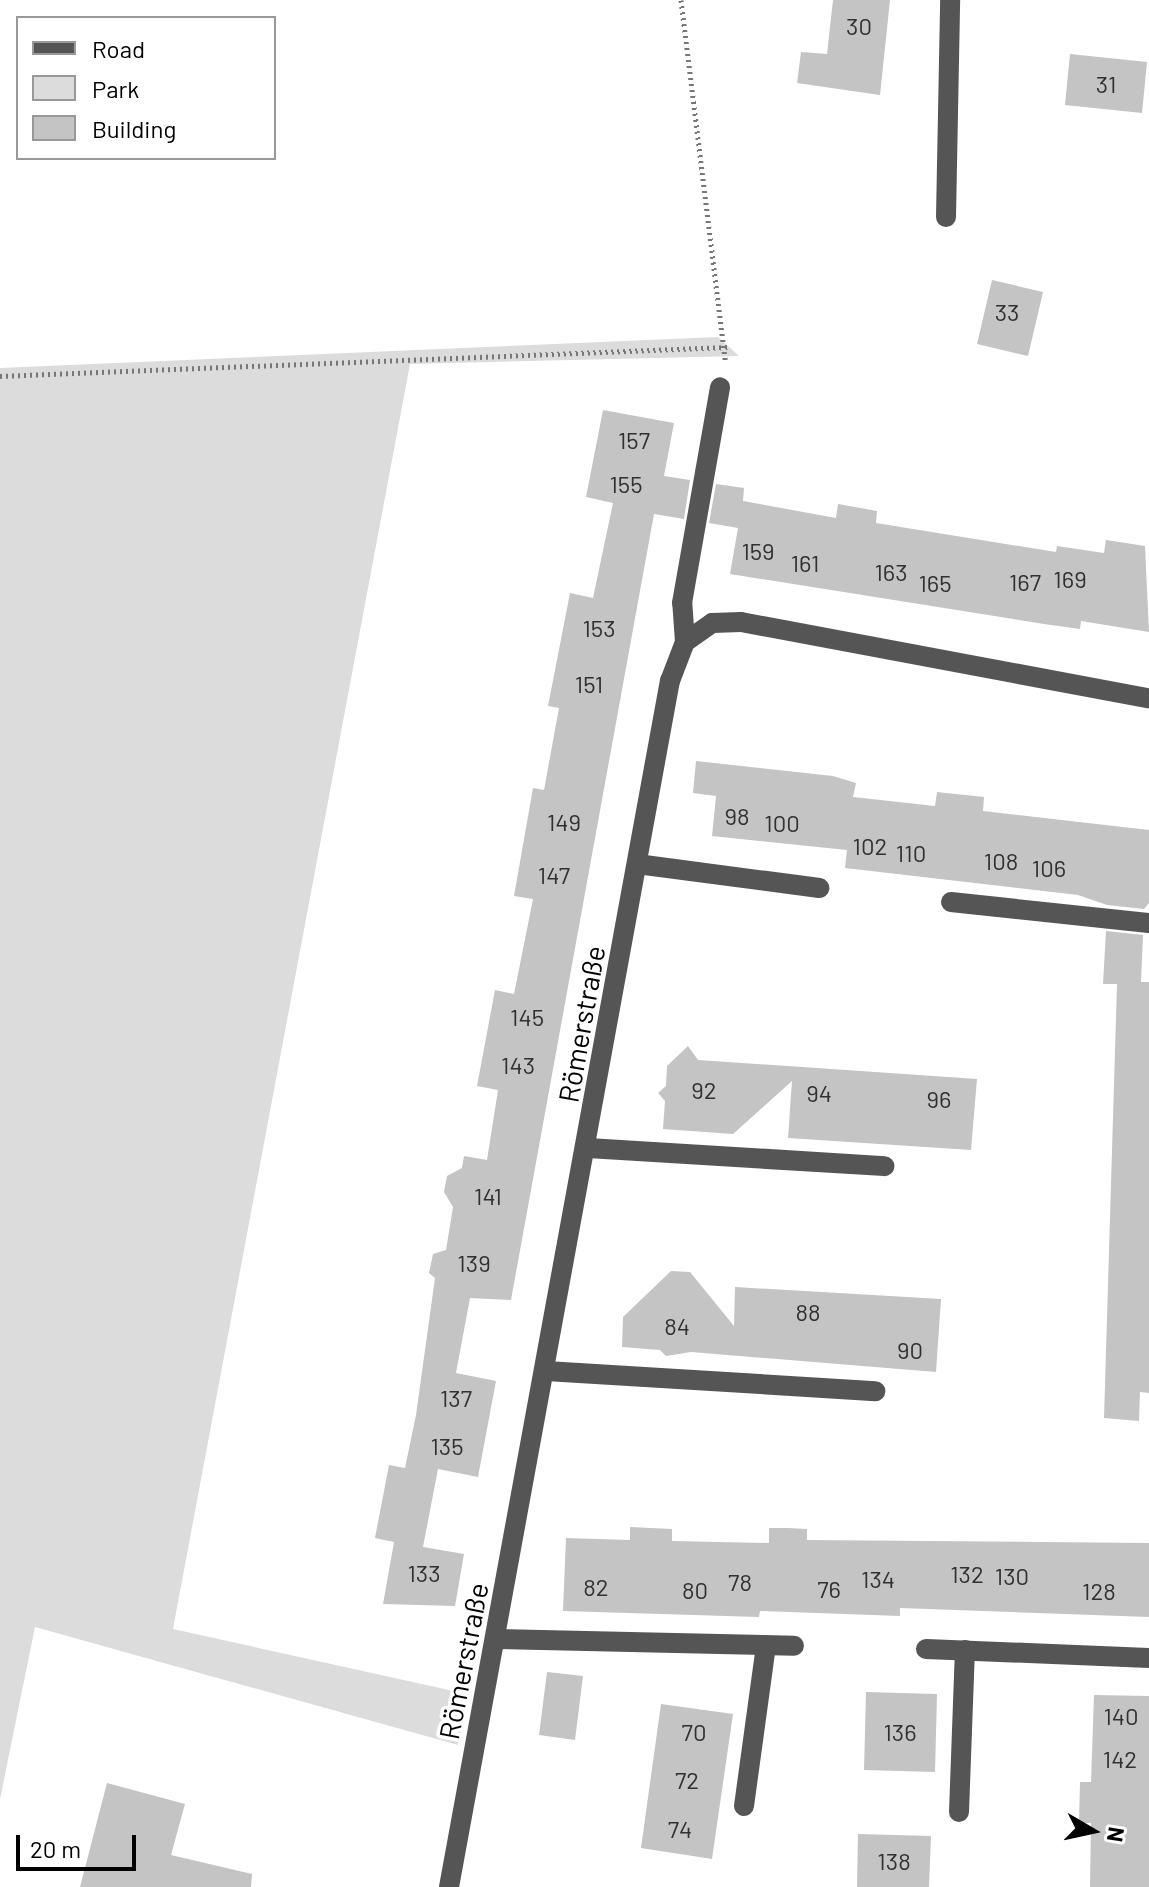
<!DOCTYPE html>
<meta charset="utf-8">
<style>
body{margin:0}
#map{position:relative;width:1149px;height:1887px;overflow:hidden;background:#fff;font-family:Barlow,sans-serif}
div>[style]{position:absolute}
.green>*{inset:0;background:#dcdcdc}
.building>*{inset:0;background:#c4c4c4}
.path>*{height:5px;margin-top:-2.5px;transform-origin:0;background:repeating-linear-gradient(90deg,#777 0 2px,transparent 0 6px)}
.minor>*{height:20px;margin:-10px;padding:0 10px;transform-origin:10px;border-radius:10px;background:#555}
span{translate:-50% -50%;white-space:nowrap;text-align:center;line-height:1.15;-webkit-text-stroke:7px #fff;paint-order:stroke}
.number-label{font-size:24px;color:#313131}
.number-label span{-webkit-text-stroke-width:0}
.street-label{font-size:28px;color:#000}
.legend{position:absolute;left:16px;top:16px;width:260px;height:144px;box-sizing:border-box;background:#fff;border:2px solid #999;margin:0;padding:10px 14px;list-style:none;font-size:24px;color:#000}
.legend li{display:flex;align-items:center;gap:16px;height:40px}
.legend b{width:40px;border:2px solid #999}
.north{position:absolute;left:1053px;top:1791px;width:80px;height:80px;-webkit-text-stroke:6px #fff;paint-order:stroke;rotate:99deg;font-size:22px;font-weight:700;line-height:32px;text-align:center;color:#000}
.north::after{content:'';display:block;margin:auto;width:28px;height:36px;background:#000;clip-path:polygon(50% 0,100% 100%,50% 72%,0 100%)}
.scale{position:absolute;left:16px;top:1835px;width:120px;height:36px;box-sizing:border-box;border:4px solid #000;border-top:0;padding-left:10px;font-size:24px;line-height:28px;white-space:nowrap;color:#000;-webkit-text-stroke:6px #fff;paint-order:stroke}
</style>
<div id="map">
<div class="green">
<div style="clip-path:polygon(718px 337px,739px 356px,410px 364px,173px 1629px,467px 1694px,458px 1745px,35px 1627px,0 1799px,0 368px)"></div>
</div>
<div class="building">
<div style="clip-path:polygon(833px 0,890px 0,880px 95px,797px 83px,801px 52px,827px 54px)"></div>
<div style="clip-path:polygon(1070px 54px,1147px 62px,1142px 113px,1065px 105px)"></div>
<div style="clip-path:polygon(992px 280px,1043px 292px,1028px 356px,977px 344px)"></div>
<div style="clip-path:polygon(603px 410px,674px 423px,664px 476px,690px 480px,684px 519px,654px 514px,511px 1300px,470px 1298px,456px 1373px,496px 1381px,478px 1477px,438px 1469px,423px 1547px,464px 1554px,455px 1606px,383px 1604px,394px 1542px,375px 1538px,389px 1465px,405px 1468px,416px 1415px,435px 1278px,429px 1273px,433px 1254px,446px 1250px,453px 1207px,444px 1192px,447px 1176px,462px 1168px,464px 1156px,487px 1160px,498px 1090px,477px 1086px,495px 990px,514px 994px,533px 899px,514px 896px,533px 788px,544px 790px,559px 708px,548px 706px,570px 593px,593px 598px,613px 503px,586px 497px)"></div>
<div style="clip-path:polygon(716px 484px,744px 488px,743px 501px,836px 518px,838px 504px,877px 511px,876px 523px,1056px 552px,1057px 546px,1104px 553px,1106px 540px,1145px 546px,1149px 632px,1081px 621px,1080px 629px,1044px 624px,730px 574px,738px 528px,709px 523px)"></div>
<div style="clip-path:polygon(696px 761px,833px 776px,856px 783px,853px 797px,935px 806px,937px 792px,984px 797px,983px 811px,1149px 830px,1149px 903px,1144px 909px,1107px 905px,1078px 895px,845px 868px,847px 850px,712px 836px,716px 796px,693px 793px)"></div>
<div style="clip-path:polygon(1106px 931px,1143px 935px,1141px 982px,1149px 982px,1149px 1393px,1140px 1392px,1139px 1421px,1104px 1418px,1117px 984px,1103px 984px)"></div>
<div style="clip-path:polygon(688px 1046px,698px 1060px,977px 1079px,971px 1150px,788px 1138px,792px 1081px,733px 1134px,663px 1129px,665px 1101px,658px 1093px,666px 1086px,667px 1066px)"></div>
<div style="clip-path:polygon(671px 1271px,690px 1272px,734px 1326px,735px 1287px,941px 1299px,936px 1372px,691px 1352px,666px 1356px,660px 1350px,622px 1347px,623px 1317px)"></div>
<div style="clip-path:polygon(630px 1527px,672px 1529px,672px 1541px,769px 1543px,769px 1528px,788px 1528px,807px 1529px,807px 1540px,1149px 1543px,1149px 1617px,900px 1608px,900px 1616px,760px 1611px,759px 1617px,563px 1611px,566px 1538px,630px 1540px)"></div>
<div style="clip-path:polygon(547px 1672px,583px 1676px,575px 1740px,539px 1735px)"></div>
<div style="clip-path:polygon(866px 1692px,937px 1694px,935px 1772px,864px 1770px)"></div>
<div style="clip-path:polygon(1094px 1695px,1149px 1696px,1149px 1887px,1090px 1887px,1091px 1823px,1079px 1823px,1080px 1782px,1091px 1782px)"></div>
<div style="clip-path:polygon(661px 1704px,733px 1714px,712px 1859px,641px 1848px)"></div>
<div style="clip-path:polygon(107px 1783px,185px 1804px,171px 1855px,252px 1874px,251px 1887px,80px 1887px)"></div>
<div style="clip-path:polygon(858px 1834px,931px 1836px,929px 1887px,857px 1887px)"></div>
</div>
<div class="path">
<div style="left:681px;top:0;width:363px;rotate:83deg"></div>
<div style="left:0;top:376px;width:728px;rotate:-2.28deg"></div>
</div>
<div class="minor">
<div style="left:946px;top:217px;width:217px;rotate:-88.9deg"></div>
<div style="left:685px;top:642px;width:39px;rotate:-94deg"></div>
<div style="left:682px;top:603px;width:219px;rotate:-80deg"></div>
<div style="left:637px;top:864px;width:184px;rotate:7.5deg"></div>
<div style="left:951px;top:902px;width:199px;rotate:6.1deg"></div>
<div style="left:588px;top:1148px;width:297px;rotate:3.5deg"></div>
<div style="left:546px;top:1371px;width:330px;rotate:3.5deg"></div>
<div style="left:495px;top:1639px;width:299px;rotate:1.3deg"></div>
<div style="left:926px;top:1649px;width:223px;rotate:2.3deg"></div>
<div style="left:744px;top:1806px;width:162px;rotate:-82.2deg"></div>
<div style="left:959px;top:1812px;width:162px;rotate:-87.9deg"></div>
<div style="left:449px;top:1887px;width:1226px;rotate:-79.62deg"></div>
<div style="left:670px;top:681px;width:42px;rotate:-69deg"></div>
<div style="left:685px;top:642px;width:33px;rotate:-35deg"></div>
<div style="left:712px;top:623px;width:29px;rotate:-2deg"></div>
<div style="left:741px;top:622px;width:415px;rotate:10.6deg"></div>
</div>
<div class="number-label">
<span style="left:859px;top:26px">30</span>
<span style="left:1106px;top:84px">31</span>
<span style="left:1007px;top:312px">33</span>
<span style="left:634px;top:440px">157</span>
<span style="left:626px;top:484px">155</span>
<span style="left:758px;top:551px">159</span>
<span style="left:805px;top:563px">161</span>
<span style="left:891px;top:572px">163</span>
<span style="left:1070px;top:579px">169</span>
<span style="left:1025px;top:582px">167</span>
<span style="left:935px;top:583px">165</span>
<span style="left:599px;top:628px">153</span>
<span style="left:589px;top:684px">151</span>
<span style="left:737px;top:816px">98</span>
<span style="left:564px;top:822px">149</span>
<span style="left:782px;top:823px">100</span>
<span style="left:870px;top:846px">102</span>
<span style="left:911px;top:853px">110</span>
<span style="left:1001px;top:861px">108</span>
<span style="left:1049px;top:868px">106</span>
<span style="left:554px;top:875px">147</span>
<span style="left:527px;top:1017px">145</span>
<span style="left:518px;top:1065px">143</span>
<span style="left:704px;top:1090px">92</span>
<span style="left:819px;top:1093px">94</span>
<span style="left:939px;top:1099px">96</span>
<span style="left:488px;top:1196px">141</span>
<span style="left:474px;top:1263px">139</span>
<span style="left:808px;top:1312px">88</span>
<span style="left:677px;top:1326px">84</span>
<span style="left:910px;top:1350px">90</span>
<span style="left:456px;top:1398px">137</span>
<span style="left:447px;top:1446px">135</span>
<span style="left:424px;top:1573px">133</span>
<span style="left:967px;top:1574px">132</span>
<span style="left:1012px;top:1576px">130</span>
<span style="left:878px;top:1579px">134</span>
<span style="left:740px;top:1582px">78</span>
<span style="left:596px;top:1587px">82</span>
<span style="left:829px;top:1589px">76</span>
<span style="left:695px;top:1590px">80</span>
<span style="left:1099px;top:1591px">128</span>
<span style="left:1121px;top:1716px">140</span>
<span style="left:694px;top:1732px">70</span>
<span style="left:900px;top:1732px">136</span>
<span style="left:1120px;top:1759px">142</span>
<span style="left:687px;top:1780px">72</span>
<span style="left:680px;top:1829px">74</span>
<span style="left:894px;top:1861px">138</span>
</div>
<div class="street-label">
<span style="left:581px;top:1024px;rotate:-80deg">Römerstraße</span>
<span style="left:463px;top:1661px;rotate:-79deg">Römerstraße</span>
</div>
<ul class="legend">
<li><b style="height:10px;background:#555"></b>Road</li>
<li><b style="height:22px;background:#dcdcdc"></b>Park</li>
<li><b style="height:22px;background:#c4c4c4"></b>Building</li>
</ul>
<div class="north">N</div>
<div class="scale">20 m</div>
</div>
